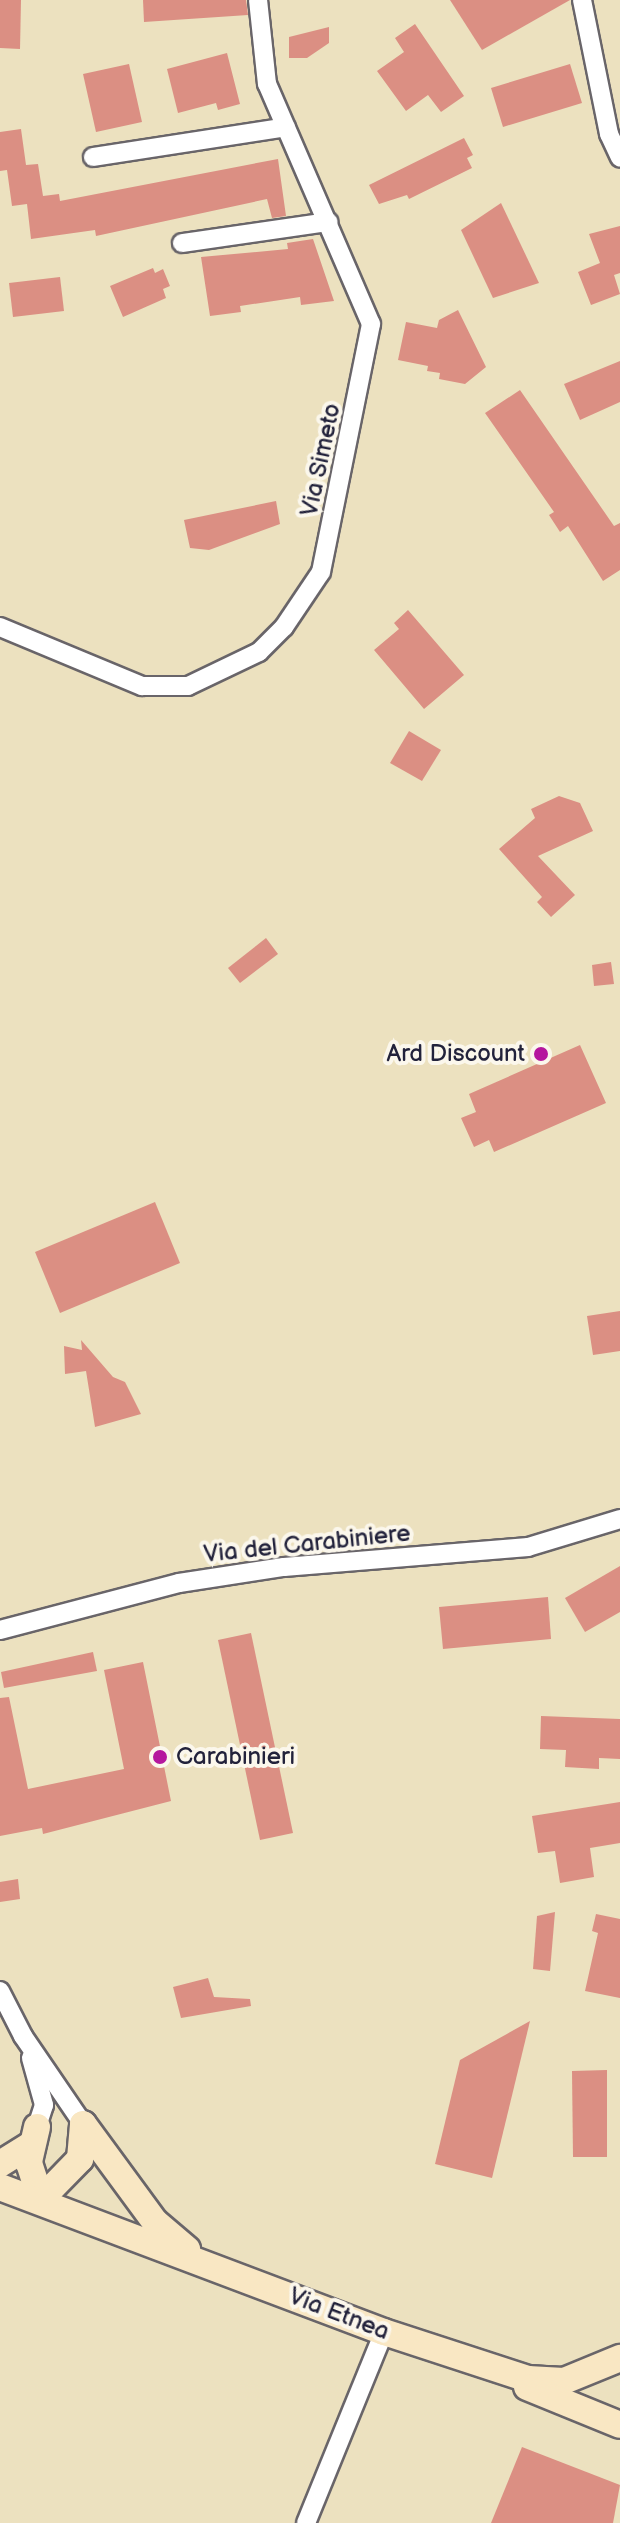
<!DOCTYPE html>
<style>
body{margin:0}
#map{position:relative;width:620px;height:2523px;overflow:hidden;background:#ece1bf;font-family:"Balsamiq Sans",sans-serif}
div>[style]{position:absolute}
.building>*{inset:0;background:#db8f83}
.roads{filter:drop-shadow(2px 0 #696569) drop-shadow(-2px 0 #696569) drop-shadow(0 2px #696569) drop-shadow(0 -2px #696569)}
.minor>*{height:18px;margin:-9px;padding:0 9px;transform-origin:9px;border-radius:9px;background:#fff}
.secondary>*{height:26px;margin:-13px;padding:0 13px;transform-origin:13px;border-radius:13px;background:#f9e7c3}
.dots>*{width:22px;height:22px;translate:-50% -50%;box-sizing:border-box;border:4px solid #fbf7ec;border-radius:50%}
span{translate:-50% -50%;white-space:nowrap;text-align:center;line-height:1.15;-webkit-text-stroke:8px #fbf7ec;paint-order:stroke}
.street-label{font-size:24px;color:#22223b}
.poi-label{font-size:24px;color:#22223b}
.right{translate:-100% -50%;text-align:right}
.left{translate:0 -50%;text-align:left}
</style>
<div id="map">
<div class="building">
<div style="clip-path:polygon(0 0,21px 0,20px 49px,0 48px)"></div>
<div style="clip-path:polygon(143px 0,246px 0,248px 15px,144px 22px)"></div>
<div style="clip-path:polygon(450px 0,570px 0,482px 50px)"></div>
<div style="clip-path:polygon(415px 24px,464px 96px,441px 112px,428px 95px,406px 111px,377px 71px,404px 52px,395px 38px)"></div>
<div style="clip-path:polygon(329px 27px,329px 43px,307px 58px,289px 58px,289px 37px)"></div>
<div style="clip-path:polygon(227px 53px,240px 104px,218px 110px,216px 103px,178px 113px,167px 69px)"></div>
<div style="clip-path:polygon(129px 64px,142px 122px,96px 132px,83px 74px)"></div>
<div style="clip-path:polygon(570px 64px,582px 103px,503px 127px,491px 88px)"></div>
<div style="clip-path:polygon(21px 129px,26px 165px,38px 164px,43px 196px,59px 194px,60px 201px,278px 159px,286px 216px,272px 218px,267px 199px,96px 236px,95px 230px,31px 239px,27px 204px,12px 206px,7px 170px,0 171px,0 132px)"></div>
<div style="clip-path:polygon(464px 138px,473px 155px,467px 158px,472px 168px,409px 199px,407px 195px,379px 204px,369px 185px)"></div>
<div style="clip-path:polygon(501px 203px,539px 283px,493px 298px,461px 230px)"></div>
<div style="clip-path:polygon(620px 226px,620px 273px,614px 275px,620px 294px,591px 305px,578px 272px,600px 263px,589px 234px)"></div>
<div style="clip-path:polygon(313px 239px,334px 301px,301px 305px,300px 297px,240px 306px,241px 312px,210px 316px,201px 257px,288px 249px,287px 243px)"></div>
<div style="clip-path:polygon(153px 268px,155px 273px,163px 269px,170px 286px,163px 289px,166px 298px,123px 317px,110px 286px)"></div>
<div style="clip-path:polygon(60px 277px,64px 311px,13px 317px,9px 283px)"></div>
<div style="clip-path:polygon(458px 310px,486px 367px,465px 384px,439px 379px,440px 373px,427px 371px,428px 366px,398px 360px,406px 322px,437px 328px,439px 320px)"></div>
<div style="clip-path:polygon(620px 361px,620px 402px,580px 420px,564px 384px)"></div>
<div style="clip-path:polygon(520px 390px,614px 526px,620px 523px,620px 570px,603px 581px,568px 526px,560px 532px,549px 515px,554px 512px,485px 413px)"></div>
<div style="clip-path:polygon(276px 501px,280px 524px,209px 550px,190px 548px,184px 520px)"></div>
<div style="clip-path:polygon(408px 610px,464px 675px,424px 709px,374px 650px,399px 629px,394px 623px)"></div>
<div style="clip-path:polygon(409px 731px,441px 750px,422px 781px,390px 763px)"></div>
<div style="clip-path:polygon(559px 796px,580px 803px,593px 831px,538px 856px,575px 895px,551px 917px,537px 902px,542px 897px,499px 849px,535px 818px,531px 809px)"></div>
<div style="clip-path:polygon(266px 938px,278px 954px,240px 983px,228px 968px)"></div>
<div style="clip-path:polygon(611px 962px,614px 984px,594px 986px,592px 965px)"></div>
<div style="clip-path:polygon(580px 1045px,606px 1103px,494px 1152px,489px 1140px,474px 1147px,461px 1118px,476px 1112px,469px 1094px)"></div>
<div style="clip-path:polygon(155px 1202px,180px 1263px,60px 1313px,35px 1252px)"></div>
<div style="clip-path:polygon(620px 1311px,620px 1351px,593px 1355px,587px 1316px)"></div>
<div style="clip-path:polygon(81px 1340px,113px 1377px,125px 1382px,141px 1414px,95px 1427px,86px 1371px,65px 1374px,64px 1346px,82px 1350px)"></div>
<div style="clip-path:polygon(620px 1566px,620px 1612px,585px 1632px,565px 1598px)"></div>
<div style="clip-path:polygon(548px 1597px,551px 1639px,443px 1649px,439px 1607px)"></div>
<div style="clip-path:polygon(251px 1633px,293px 1833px,260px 1840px,218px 1640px)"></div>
<div style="clip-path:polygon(93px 1652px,97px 1671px,4px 1688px,1px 1672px)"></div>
<div style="clip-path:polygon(143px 1662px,171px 1801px,43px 1834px,42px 1828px,0 1836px,0 1698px,9px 1697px,28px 1789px,124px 1769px,104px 1670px)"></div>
<div style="clip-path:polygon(541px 1716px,620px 1719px,620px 1759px,599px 1758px,599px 1769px,565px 1767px,566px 1750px,540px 1749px)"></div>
<div style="clip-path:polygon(620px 1802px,620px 1843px,590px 1848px,594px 1877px,560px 1883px,555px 1851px,538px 1853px,532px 1816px)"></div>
<div style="clip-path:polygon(18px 1879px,20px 1899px,0 1902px,0 1882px)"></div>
<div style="clip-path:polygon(555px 1912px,550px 1971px,533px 1969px,537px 1916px)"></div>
<div style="clip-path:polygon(596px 1914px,620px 1919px,620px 1998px,585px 1991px,598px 1933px,592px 1931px)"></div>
<div style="clip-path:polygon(208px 1978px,214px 1997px,250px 1999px,251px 2006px,181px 2018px,173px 1987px)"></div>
<div style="clip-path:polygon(530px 2021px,492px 2178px,435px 2164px,460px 2060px)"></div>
<div style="clip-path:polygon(607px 2070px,607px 2157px,573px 2157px,572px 2071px)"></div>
<div style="clip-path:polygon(522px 2447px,620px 2485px,613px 2523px,491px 2523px)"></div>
</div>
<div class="roads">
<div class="minor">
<div style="left:582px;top:0;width:137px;rotate:78.6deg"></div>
<div style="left:609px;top:134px;width:26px;rotate:65deg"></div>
<div style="left:93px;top:157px;width:195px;rotate:-8.8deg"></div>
<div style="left:182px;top:243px;width:148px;rotate:-8.2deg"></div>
<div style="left:0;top:627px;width:154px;rotate:22.6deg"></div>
<div style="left:142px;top:686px;width:46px"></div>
<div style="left:188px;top:686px;width:79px;rotate:-25.6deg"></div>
<div style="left:259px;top:652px;width:35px;rotate:-45deg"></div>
<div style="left:284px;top:627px;width:66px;rotate:-56.1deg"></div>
<div style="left:321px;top:572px;width:253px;rotate:-78.6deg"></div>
<div style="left:371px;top:324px;width:262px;rotate:-113.4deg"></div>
<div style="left:267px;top:84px;width:84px;rotate:-96.1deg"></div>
<div style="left:0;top:1630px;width:185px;rotate:-14.7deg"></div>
<div style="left:179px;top:1583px;width:106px;rotate:-8.7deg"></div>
<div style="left:284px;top:1567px;width:245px;rotate:-4.7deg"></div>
<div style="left:528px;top:1547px;width:96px;rotate:-16.9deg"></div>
<div style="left:0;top:1991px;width:51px;rotate:62.9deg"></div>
<div style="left:23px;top:2036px;width:107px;rotate:55.7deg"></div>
<div style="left:31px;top:2058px;width:49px;rotate:74.5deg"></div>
<div style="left:44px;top:2105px;width:23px;rotate:108deg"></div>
<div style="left:306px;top:2523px;width:206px;rotate:-67.8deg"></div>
</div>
<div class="secondary">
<div style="left:83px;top:2124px;width:122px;rotate:53.7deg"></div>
<div style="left:155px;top:2222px;width:42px;rotate:40.2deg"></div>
<div style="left:37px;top:2127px;width:37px;rotate:103deg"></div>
<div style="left:29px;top:2163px;width:38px;rotate:72deg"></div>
<div style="left:41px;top:2199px;width:56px;rotate:-45.7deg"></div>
<div style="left:80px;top:2159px;width:35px;rotate:-85deg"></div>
<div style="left:0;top:2164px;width:36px;rotate:-32deg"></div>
<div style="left:0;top:2187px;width:410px;rotate:20.7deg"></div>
<div style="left:384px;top:2332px;width:151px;rotate:18.1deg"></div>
<div style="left:528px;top:2379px;width:36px;rotate:3deg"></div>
<div style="left:564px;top:2381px;width:61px;rotate:-22.3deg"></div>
<div style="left:527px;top:2387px;width:100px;rotate:22.2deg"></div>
</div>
</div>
<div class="dots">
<div style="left:541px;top:1054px;background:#b5179e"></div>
<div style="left:160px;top:1757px;background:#b5179e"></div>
</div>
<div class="street-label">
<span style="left:321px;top:460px;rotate:-78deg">Via Simeto</span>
<span style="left:307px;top:1544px;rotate:-6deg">Via del Carabiniere</span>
<span style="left:339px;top:2314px;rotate:21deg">Via Etnea</span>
</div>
<div class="poi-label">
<span class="right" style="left:525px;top:1054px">Ard Discount</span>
<span class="left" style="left:176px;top:1757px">Carabinieri</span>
</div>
</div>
